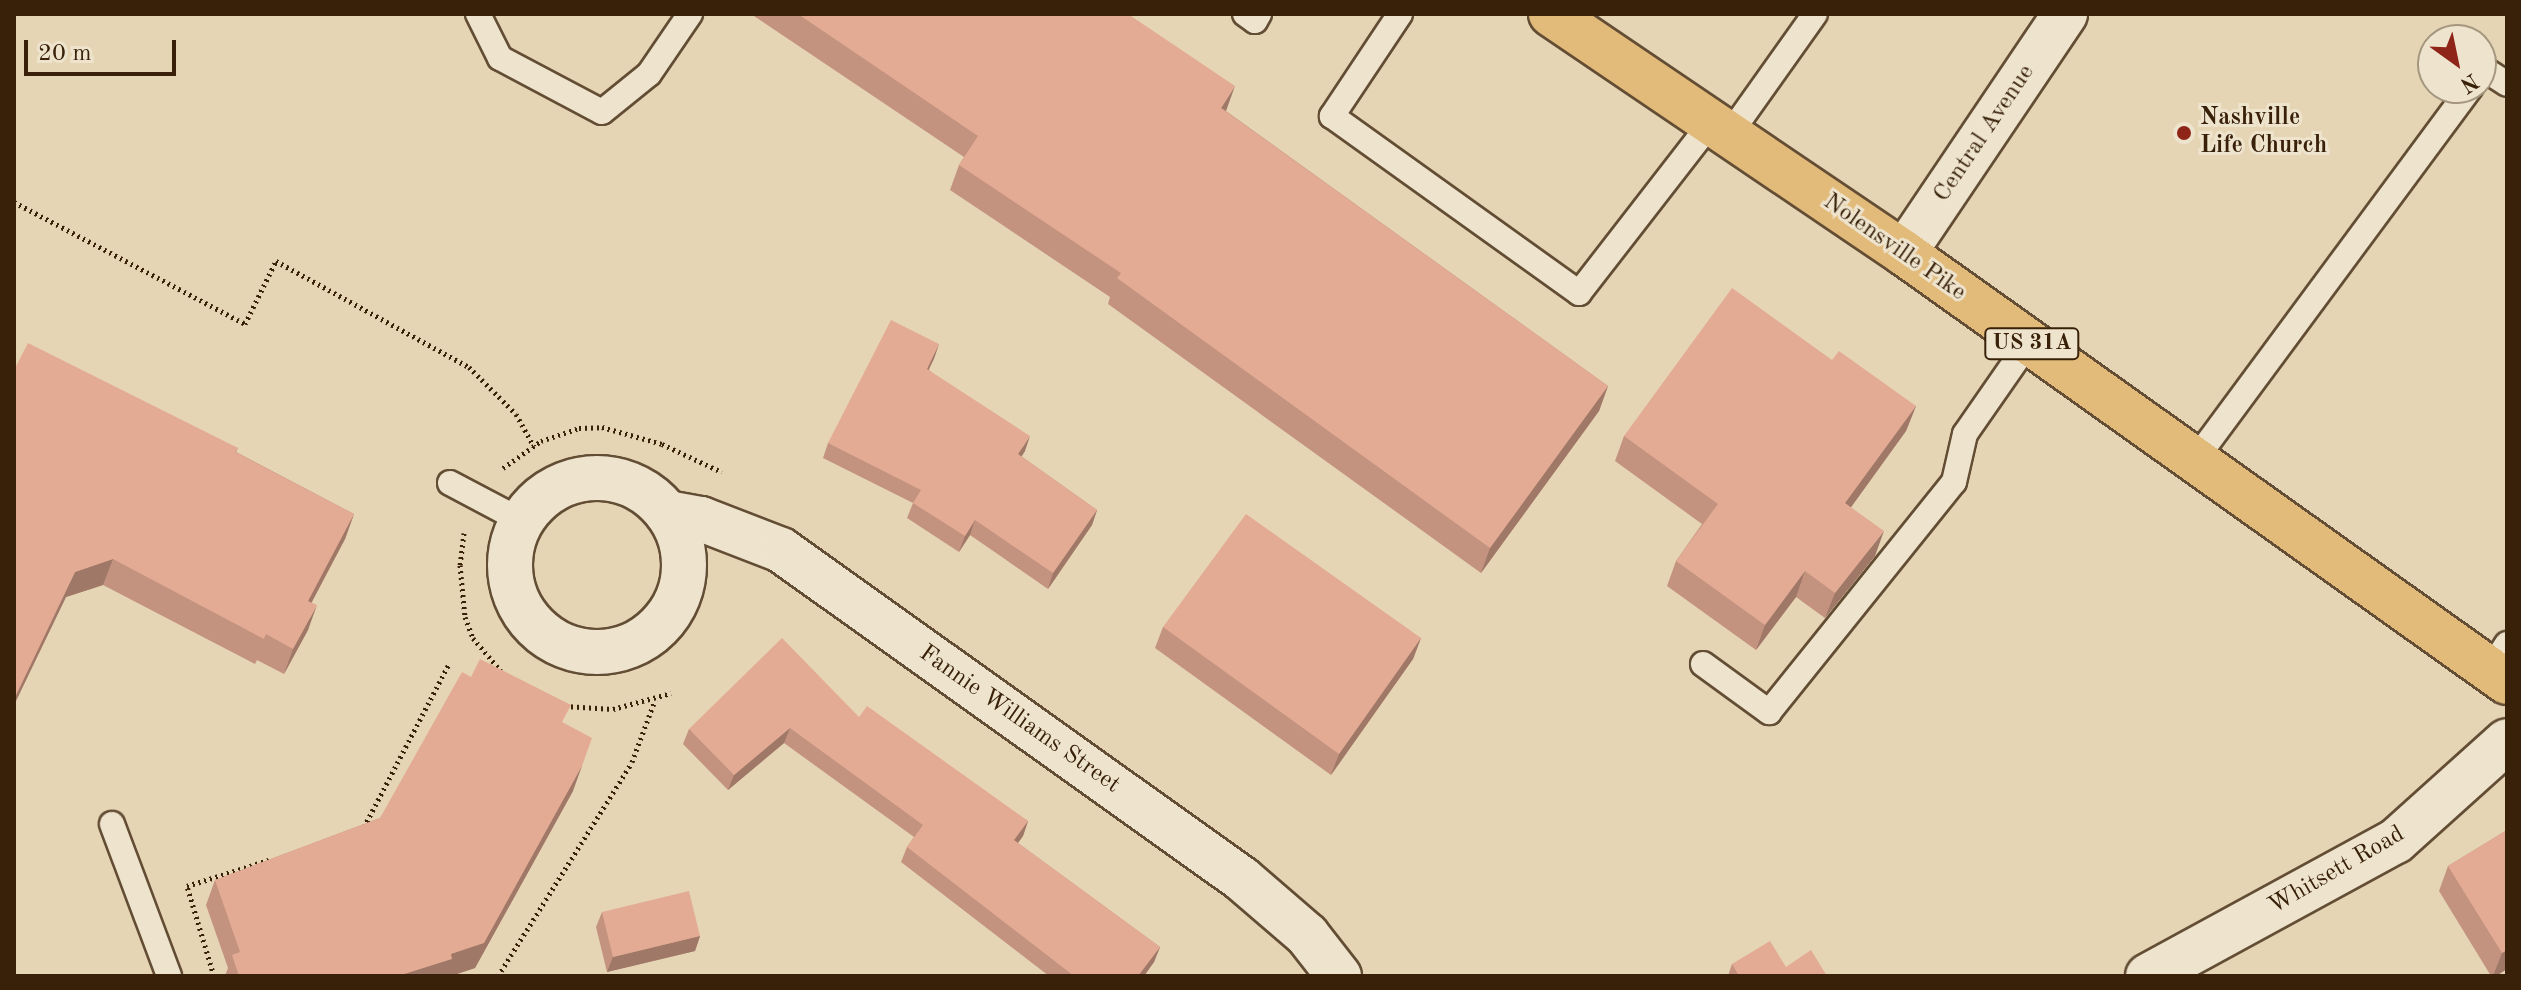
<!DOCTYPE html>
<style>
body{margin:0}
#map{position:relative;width:2521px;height:990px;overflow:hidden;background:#e5d5b4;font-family:"Old Standard TT",serif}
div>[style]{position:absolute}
.path>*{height:5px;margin-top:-2.5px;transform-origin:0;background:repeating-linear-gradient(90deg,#382009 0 2px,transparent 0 6px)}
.roads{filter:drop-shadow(2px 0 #634d34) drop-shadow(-2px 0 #634d34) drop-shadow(0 2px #634d34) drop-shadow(0 -2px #634d34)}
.lane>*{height:24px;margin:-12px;padding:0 12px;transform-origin:12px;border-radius:12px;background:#eee4ce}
.street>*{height:44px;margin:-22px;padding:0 22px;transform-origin:22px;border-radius:22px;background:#eee4ce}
.street>.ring{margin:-22px;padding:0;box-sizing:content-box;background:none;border:44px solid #eee4ce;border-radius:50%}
.primary>*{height:44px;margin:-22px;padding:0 22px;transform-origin:22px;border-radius:22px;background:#e2ba7a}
.wall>*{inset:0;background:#c3937f}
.shaded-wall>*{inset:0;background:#9f7868}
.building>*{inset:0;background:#e3ab94}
.dots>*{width:22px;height:22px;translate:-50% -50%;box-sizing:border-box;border:4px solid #eee4ce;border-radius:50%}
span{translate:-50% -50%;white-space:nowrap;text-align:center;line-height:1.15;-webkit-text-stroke:6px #eee4ce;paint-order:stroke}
.shield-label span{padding:2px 6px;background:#eee4ce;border:2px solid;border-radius:6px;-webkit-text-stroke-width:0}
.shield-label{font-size:22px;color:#382009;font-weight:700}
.poi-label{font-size:24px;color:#382009;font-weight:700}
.left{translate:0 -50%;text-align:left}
.street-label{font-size:24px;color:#382009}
.frame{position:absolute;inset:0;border:16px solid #382009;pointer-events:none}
.north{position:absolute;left:2417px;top:24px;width:80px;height:80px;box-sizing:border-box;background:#eee4ce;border:2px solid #a5967f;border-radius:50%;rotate:147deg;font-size:22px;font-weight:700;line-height:32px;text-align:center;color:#382009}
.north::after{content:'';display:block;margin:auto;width:28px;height:36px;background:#8f2418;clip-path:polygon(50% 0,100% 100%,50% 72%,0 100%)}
.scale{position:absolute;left:24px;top:40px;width:152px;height:36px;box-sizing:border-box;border:4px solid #382009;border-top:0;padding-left:10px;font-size:24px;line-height:28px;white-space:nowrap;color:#382009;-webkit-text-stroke:6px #eee4ce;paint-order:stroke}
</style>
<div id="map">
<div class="path">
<div style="left:14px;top:202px;width:261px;rotate:27.8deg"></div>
<div style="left:245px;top:324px;width:70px;rotate:-63.8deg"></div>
<div style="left:276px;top:261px;width:220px;rotate:28.8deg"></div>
<div style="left:469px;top:367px;width:66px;rotate:45deg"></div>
<div style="left:516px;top:414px;width:37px;rotate:61deg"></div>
<div style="left:503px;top:468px;width:47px;rotate:-35.4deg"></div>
<div style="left:541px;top:441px;width:40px;rotate:-18.9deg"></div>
<div style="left:579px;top:428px;width:23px;rotate:-2deg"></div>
<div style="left:602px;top:427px;width:62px;rotate:15.8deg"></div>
<div style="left:662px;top:444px;width:66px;rotate:25deg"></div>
<div style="left:464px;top:533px;width:32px;rotate:97deg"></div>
<div style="left:460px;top:565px;width:52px;rotate:84.5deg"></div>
<div style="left:465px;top:617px;width:22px;rotate:69deg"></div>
<div style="left:473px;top:638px;width:43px;rotate:49.7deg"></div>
<div style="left:565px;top:706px;width:48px;rotate:3.6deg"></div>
<div style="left:613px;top:709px;width:60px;rotate:-15.4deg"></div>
<div style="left:364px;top:827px;width:184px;rotate:-62.5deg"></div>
<div style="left:214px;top:976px;width:94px;rotate:-106.7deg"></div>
<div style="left:187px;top:886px;width:86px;rotate:-17.6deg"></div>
<div style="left:498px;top:976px;width:252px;rotate:-57.9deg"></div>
<div style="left:632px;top:762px;width:66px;rotate:-69.6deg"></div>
</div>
<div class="roads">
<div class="lane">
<div style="left:478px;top:14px;width:49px;rotate:63.4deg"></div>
<div style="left:500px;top:58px;width:115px;rotate:27.9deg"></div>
<div style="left:602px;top:112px;width:60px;rotate:-39deg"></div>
<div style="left:649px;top:74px;width:73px;rotate:-55.7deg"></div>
<div style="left:1245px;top:14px;width:12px;rotate:35deg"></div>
<div style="left:1255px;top:21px;width:8px;rotate:-60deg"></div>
<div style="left:1400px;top:14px;width:123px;rotate:123.7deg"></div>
<div style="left:1332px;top:116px;width:304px;rotate:35.6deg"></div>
<div style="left:1579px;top:293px;width:215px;rotate:-52.2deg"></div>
<div style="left:2481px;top:73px;width:5px;rotate:-53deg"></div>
<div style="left:2484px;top:69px;width:27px;rotate:33deg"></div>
<div style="left:1729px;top:135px;width:148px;rotate:-54.6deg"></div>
<div style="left:2195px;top:460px;width:463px;rotate:-53.5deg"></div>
<div style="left:450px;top:483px;width:81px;rotate:27.8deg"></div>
<div style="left:1703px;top:664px;width:82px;rotate:36deg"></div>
<div style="left:1769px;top:712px;width:295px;rotate:-51.2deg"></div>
<div style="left:1954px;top:482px;width:49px;rotate:-77.1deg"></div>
<div style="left:1965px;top:434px;width:112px;rotate:-55.2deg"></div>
<div style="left:2490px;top:670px;width:31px;rotate:-57deg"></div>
<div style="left:112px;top:824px;width:162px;rotate:69.4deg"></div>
</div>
<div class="street">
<div style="left:1904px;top:253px;width:288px;rotate:-56deg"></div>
<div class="ring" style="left:510px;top:478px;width:130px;height:130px"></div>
<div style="left:667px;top:513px;width:35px;rotate:10deg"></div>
<div style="left:701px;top:519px;width:86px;rotate:21.2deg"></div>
<div style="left:781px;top:550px;width:566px;rotate:35.51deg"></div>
<div style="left:1242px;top:879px;width:86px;rotate:40.7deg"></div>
<div style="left:1307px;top:935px;width:52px;rotate:52deg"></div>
<div style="left:2148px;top:976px;width:282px;rotate:-28.6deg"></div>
<div style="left:2396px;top:841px;width:149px;rotate:-42deg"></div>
</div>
<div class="primary">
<div style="left:1551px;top:14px;width:426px;rotate:34.1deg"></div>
<div style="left:1904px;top:253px;width:740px;rotate:35.43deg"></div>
</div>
</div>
<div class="wall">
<div style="clip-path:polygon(751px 14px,1128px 14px,1226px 111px,1608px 386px,1599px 411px,1481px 573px,1108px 304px,1110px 297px,950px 190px,959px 165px,964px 157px)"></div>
<div style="clip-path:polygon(939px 344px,929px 370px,1025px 451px,1021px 456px,1097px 510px,1092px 525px,1048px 589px,970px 535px,959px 552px,907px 518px,913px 503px,823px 458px,828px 443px)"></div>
<div style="clip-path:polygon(1832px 360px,1916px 406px,1906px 431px,1851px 507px,1875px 556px,1825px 618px,1796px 597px,1756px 650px,1667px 586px,1676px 561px,1702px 524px,1615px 461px,1624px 436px)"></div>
<div style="clip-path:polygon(14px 370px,238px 448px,236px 452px,354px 514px,345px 539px,312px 602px,308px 630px,284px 674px,257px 660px,255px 664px,103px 585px,66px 597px,14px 705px)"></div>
<div style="clip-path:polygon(1163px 627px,1421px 638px,1413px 659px,1331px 775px,1155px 648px)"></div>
<div style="clip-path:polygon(859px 717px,1028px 821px,1023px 836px,1018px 843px,1160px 947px,1154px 962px,1144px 976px,1049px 976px,901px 862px,907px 847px,914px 837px,784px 743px,728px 790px,683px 744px,689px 729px)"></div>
<div style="clip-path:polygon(564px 723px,573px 791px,475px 968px,451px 976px,225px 976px,228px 968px,206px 905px,215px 880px,380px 818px)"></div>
<div style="clip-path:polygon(2507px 830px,2507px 969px,2496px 976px,2491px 976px,2439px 891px,2448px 866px)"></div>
<div style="clip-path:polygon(602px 912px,700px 936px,695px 951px,607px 972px,596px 927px)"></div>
<div style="clip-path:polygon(1732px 964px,1786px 967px,1827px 976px,1728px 976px)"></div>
</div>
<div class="shaded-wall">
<div style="clip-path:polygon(1235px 86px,1226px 111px,1221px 108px)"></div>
<div style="clip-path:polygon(939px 344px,934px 359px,921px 384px,927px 369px)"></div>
<div style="clip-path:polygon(1608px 386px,1599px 411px,1481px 573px,1490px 548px)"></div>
<div style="clip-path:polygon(1916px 406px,1906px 431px,1836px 528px,1845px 503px)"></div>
<div style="clip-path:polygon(1030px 436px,1025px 451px,1013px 470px,1018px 454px)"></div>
<div style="clip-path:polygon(1097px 510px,1092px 525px,1048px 589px,1053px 573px)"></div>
<div style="clip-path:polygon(354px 514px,345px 539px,299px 626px,308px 601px)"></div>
<div style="clip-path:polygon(975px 520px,970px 535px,959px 552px,965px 536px)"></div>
<div style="clip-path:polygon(1884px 531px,1875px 556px,1825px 618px,1835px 593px)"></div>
<div style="clip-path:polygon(113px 559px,103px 585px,66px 597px,14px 705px,14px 700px,75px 572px)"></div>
<div style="clip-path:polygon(1805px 571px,1796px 597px,1756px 650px,1765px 625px)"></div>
<div style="clip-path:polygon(317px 605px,308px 630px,284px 674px,293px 649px)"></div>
<div style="clip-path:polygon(1421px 638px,1413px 659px,1331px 775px,1339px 754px)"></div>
<div style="clip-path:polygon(790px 728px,784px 743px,728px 790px,734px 775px)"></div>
<div style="clip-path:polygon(582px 766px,573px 791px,475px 968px,451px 976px,398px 976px)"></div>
<div style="clip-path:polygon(1028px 821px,1023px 836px,1009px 855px,1014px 840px)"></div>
<div style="clip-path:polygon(700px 936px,695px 951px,607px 972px,613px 957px)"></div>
<div style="clip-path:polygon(1160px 947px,1154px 962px,1144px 976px,1138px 976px)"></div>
<div style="clip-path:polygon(2507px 950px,2507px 969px,2496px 976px,2493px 976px,2502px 953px)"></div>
</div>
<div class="building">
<div style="clip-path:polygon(798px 14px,1128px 14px,1235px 86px,1221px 108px,1608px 386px,1490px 548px,1117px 278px,1121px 273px,959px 165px,978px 136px)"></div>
<div style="clip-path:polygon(1732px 288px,1832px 360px,1839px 351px,1916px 406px,1845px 503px,1884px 531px,1835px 593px,1805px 571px,1765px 625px,1676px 561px,1718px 504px,1624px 436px)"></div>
<div style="clip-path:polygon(891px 320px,939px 344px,927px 369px,1030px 436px,1018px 454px,1097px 510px,1053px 573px,975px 520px,965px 536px,913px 503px,921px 490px,828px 443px)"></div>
<div style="clip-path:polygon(28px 343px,238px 448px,235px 452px,354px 514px,308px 601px,317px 605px,293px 649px,266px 634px,264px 639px,113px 559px,75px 572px,15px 697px,14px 696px,14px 370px)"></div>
<div style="clip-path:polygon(1246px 514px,1421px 638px,1339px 754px,1163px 627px)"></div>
<div style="clip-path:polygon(782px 638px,859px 717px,867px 706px,1028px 821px,1014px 840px,1160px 947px,1138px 976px,1074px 976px,907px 847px,923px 825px,790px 728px,734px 775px,689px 729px)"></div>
<div style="clip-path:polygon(480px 659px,571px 705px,562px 722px,592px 738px,582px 766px,484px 943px,451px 954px,452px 959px,398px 976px,239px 976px,232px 955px,240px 952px,215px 880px,380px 818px,462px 672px,471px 677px)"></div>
<div style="clip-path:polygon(2507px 830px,2507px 950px,2502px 953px,2448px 866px)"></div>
<div style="clip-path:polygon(689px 891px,700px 936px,613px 957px,602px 912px)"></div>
<div style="clip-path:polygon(1770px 941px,1786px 967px,1811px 950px,1827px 976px,1739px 976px,1732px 964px)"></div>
</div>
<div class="dots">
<div style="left:2184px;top:133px;background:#8f2418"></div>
</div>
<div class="shield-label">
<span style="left:2032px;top:344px">US 31A</span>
</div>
<div class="poi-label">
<span class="left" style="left:2200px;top:133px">Nashville<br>Life Church</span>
</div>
<div class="street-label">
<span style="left:1985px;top:134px;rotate:-56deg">Central Avenue</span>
<span style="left:1894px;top:248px;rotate:35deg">Nolensville Pike</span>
<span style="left:1019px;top:720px;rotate:35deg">Fannie Williams Street</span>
<span style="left:2337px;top:871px;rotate:-30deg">Whitsett Road</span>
</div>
<div class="frame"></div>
<div class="north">N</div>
<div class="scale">20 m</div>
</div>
